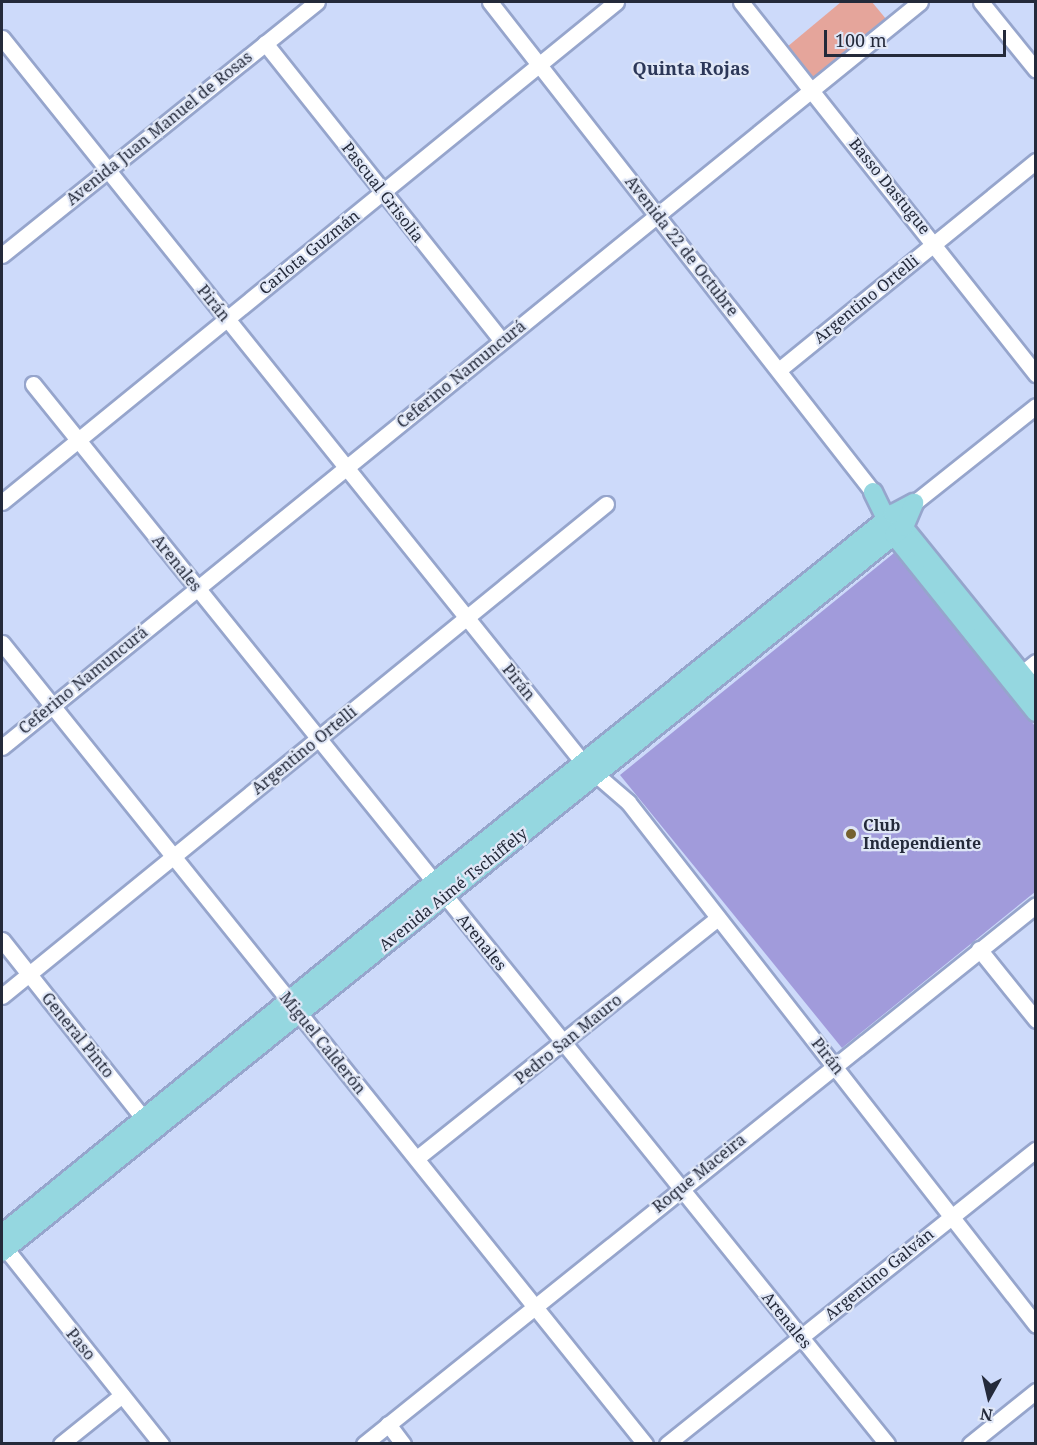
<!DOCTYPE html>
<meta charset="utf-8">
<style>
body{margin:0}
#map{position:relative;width:1037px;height:1445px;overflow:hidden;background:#cddafa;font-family:"Noto Serif",serif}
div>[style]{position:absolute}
.green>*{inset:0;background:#e5a59b}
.building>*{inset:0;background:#a19bdb}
.roads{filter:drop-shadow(2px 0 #96a5cc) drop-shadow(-2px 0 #96a5cc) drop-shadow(0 2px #96a5cc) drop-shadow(0 -2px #96a5cc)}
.minor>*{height:15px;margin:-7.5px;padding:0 7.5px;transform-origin:7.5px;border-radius:7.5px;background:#fff}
.major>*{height:18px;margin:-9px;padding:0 9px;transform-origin:9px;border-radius:9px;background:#95d7e0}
.dots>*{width:16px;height:16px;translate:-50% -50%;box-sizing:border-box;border:3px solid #e0e7f7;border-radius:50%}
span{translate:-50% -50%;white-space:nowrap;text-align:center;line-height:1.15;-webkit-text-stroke:4.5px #e0e7f7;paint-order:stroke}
.street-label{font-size:16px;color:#242a3a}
.poi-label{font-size:16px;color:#242a3a;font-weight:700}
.left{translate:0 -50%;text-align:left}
.neighbourhood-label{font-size:18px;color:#2c3758;font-weight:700}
.frame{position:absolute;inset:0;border:3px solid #242a3a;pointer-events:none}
.north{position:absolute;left:959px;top:1367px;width:60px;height:60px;-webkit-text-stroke:4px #e0e7f7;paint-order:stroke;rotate:188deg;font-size:16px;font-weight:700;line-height:24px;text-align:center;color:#242a3a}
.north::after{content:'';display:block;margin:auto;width:21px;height:27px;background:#242a3a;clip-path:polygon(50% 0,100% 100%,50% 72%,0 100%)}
.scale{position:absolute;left:824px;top:30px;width:182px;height:27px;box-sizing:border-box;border:3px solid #242a3a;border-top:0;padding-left:8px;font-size:18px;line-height:21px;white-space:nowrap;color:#242a3a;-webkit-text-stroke:4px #e0e7f7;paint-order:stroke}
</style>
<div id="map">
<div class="green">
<div style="clip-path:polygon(841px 2px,872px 2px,891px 25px,817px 85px,781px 52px)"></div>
</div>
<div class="building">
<div style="clip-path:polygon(894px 553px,1035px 726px,1035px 892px,842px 1048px,620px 775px)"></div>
</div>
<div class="roads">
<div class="minor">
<div style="left:490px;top:2px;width:622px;rotate:51.99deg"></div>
<div style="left:741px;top:2px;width:475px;rotate:51.6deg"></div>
<div style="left:981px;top:2px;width:87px;rotate:51deg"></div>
<div style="left:2px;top:38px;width:930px;rotate:51.28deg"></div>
<div style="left:584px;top:764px;width:58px;rotate:40.8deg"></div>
<div style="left:628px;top:802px;width:663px;rotate:52.04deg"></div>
<div style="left:265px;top:43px;width:379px;rotate:51.5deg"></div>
<div style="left:2px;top:255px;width:404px;rotate:-38.8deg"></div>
<div style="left:780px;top:369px;width:330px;rotate:-39.1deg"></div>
<div style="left:33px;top:384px;width:1361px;rotate:51.14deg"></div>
<div style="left:2px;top:502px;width:792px;rotate:-39.16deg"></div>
<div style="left:914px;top:503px;width:156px;rotate:-38.5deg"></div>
<div style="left:2px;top:643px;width:1027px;rotate:51.24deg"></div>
<div style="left:1021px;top:674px;width:19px;rotate:-39deg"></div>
<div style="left:2px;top:747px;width:1182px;rotate:-39.06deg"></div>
<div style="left:2px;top:940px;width:240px;rotate:51.6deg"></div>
<div style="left:979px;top:949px;width:91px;rotate:51.2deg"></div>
<div style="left:2px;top:996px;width:779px;rotate:-39.17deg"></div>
<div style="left:417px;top:1158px;width:385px;rotate:-38.6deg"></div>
<div style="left:2px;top:1244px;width:256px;rotate:51.5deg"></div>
<div style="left:388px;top:1424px;width:25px;rotate:53deg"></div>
<div style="left:61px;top:1444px;width:78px;rotate:-38.8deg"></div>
<div style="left:364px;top:1444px;width:861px;rotate:-38.73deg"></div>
<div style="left:667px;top:1444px;width:472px;rotate:-38.6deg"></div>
<div style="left:970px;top:1444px;width:85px;rotate:-38.8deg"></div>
</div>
<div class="major">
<div style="left:873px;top:492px;width:48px;rotate:64deg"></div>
<div style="left:894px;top:535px;width:227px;rotate:51.3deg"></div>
<div style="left:895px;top:517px;width:224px;rotate:51deg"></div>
<div style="left:2px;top:1234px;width:556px;rotate:-39.16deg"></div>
<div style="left:433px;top:883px;width:590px;rotate:-38.74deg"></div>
<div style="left:893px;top:514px;width:24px;rotate:-28deg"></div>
<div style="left:2px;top:1252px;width:1144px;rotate:-38.79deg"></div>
<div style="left:894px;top:535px;width:13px;rotate:-39deg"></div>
<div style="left:904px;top:527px;width:26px;rotate:-67deg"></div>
</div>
</div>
<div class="dots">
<div style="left:851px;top:834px;background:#756230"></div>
</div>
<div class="street-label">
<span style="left:159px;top:128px;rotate:-39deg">Avenida Juan Manuel de Rosas</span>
<span style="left:890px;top:186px;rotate:51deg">Basso Dastugue</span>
<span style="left:383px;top:192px;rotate:52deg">Pascual Grisolia</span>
<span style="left:682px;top:246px;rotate:52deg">Avenida 22 de Octubre</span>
<span style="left:309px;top:252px;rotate:-39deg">Carlota Guzmán</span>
<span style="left:866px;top:299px;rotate:-39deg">Argentino Ortelli</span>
<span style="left:214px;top:303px;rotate:51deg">Pirán</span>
<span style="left:461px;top:374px;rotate:-39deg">Ceferino Namuncurá</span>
<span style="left:177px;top:563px;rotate:51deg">Arenales</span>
<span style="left:83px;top:680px;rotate:-39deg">Ceferino Namuncurá</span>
<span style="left:519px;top:682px;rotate:51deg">Pirán</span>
<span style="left:304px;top:750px;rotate:-39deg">Argentino Ortelli</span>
<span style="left:453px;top:889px;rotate:-39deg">Avenida Aimé Tschiffely</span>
<span style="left:482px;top:942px;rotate:51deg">Arenales</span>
<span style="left:78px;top:1035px;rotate:51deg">General Pinto</span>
<span style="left:568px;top:1039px;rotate:-39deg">Pedro San Mauro</span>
<span style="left:323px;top:1043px;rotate:51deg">Miguel Calderón</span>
<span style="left:828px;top:1056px;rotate:52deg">Pirán</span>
<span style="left:699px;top:1173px;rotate:-39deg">Roque Maceira</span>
<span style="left:879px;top:1274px;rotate:-39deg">Argentino Galván</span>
<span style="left:787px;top:1320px;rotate:51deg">Arenales</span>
<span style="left:81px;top:1344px;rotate:51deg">Paso</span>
</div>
<div class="poi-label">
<span class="left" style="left:863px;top:834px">Club<br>Independiente</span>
</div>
<div class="neighbourhood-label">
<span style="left:691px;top:68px">Quinta Rojas</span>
</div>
<div class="frame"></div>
<div class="north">N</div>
<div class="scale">100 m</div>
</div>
